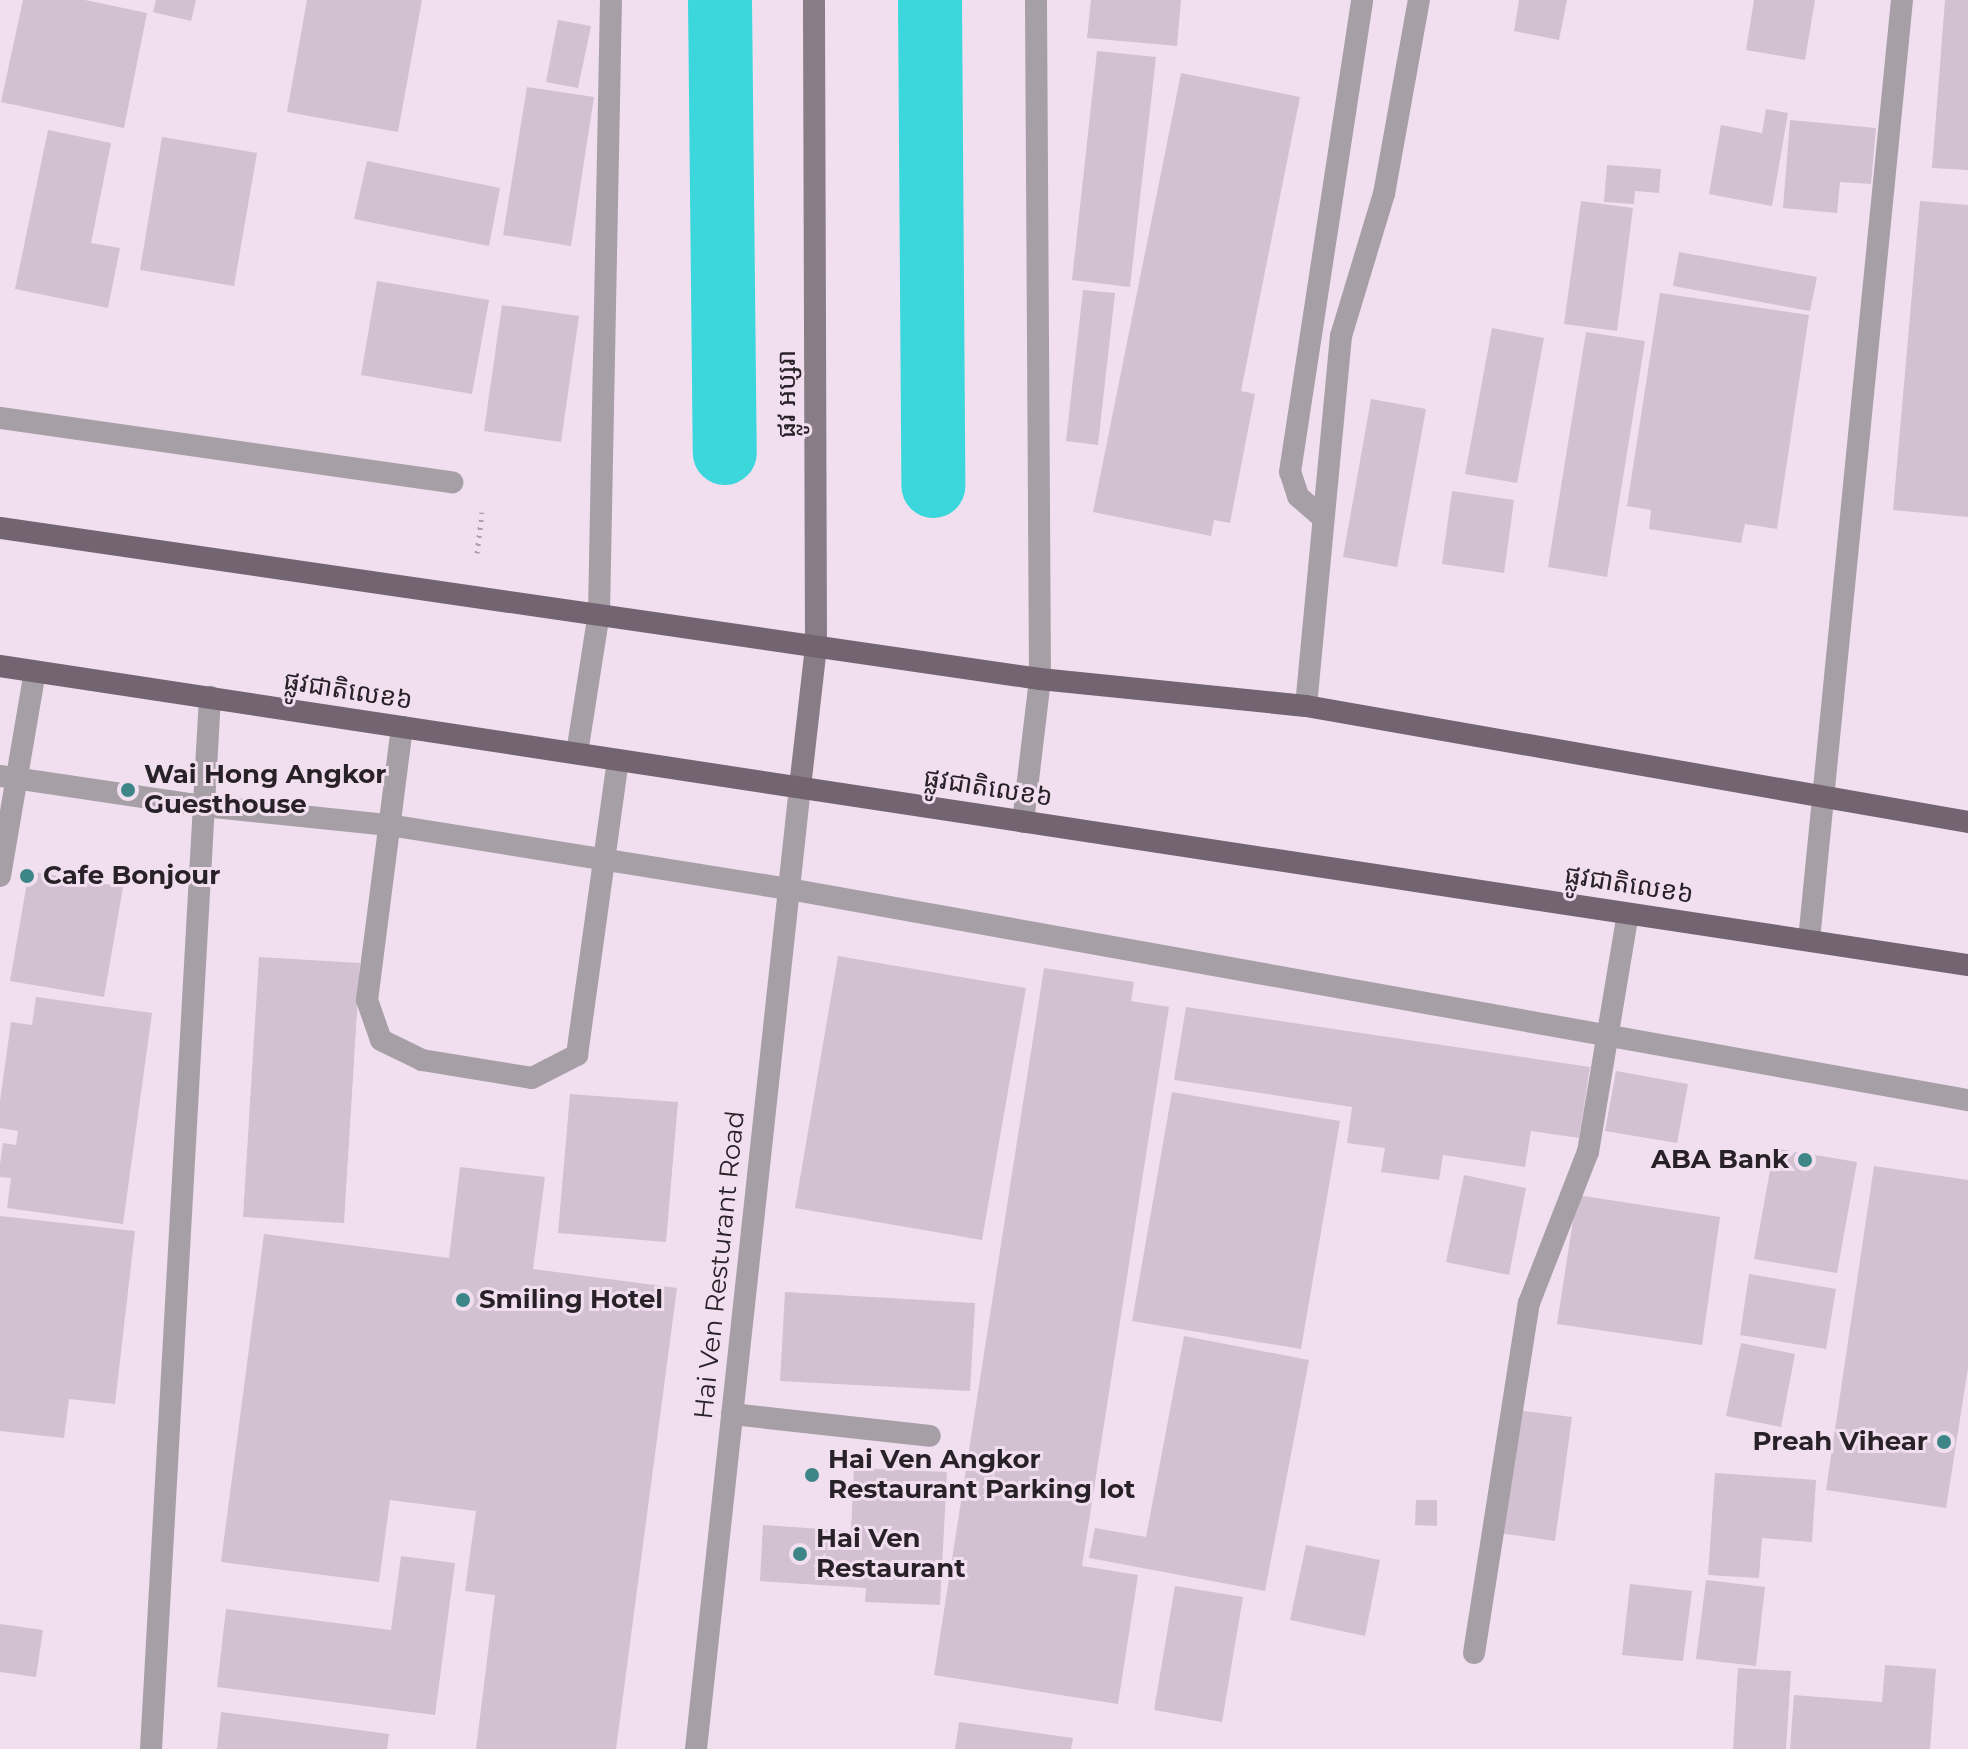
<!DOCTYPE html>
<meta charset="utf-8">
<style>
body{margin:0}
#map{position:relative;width:1968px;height:1749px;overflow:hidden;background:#f1dff0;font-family:Montserrat,"Noto Sans Khmer",sans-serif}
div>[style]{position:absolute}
.canal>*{height:64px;margin:-32px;padding:0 32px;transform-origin:32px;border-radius:32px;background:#3cd7dc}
.building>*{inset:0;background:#d2c1d1}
.path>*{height:5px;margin-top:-2.5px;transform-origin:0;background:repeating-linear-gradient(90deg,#ab9eab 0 2px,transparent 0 8px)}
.service>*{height:22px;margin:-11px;padding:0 11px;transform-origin:11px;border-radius:11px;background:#a79fa6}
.minor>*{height:22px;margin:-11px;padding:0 11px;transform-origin:11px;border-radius:11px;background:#a79fa6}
.tertiary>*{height:22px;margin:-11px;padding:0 11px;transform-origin:11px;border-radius:11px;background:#a79fa6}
.secondary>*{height:22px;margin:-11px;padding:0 11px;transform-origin:11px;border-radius:11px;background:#887d87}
.primary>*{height:22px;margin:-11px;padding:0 11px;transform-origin:11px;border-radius:11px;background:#726571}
.dots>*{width:22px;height:22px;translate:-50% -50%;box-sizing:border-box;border:4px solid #f1dff0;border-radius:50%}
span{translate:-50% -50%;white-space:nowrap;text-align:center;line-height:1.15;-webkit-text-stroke:6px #f1dff0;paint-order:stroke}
.street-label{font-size:26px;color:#282228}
.poi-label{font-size:26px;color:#282228;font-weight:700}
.left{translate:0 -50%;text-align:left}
.right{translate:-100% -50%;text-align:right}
</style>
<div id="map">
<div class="canal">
<div style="left:720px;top:0;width:453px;rotate:89.4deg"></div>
<div style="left:930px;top:0;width:486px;rotate:89.6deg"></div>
</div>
<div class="building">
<div style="clip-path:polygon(23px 0,85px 0,147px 13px,124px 128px,1px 102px)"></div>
<div style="clip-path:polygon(156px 0,196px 0,191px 21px,153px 12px)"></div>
<div style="clip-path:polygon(307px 0,422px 0,398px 132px,287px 112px)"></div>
<div style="clip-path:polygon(1091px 0,1181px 0,1177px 46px,1087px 38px)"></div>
<div style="clip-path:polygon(1519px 0,1567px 0,1559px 40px,1514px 31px)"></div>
<div style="clip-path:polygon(1754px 0,1815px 0,1805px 60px,1746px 50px)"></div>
<div style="clip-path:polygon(1945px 0,1968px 0,1968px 170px,1932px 168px)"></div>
<div style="clip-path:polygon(558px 20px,591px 26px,578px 88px,546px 82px)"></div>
<div style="clip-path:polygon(1097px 51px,1156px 57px,1130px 287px,1072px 280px)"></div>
<div style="clip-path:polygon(1181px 73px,1300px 97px,1241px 391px,1255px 394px,1230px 523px,1214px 520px,1211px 536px,1093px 512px)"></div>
<div style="clip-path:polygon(527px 87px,594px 97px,571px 246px,503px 235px)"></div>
<div style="clip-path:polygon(1766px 109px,1788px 113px,1772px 206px,1709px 194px,1721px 125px,1762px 133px)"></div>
<div style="clip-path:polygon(1790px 120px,1876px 128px,1871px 184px,1840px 182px,1837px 213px,1783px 208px)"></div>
<div style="clip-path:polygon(48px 130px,111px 143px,91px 243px,120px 248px,108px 308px,15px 289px)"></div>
<div style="clip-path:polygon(162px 137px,257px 153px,234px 286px,140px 270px)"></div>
<div style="clip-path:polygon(367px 161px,500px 188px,489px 246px,354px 219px)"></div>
<div style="clip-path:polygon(1607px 165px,1661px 169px,1659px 193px,1635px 191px,1634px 204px,1604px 202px)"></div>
<div style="clip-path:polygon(1581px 201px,1633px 208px,1617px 331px,1564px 324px)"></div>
<div style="clip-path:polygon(1920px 201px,1968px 205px,1968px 517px,1893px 510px)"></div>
<div style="clip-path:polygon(1679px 252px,1817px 277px,1810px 311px,1673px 286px)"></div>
<div style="clip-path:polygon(377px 281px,489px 300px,472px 394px,361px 375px)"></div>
<div style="clip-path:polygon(1083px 290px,1115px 293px,1098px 445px,1066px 441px)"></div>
<div style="clip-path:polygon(1660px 293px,1809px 315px,1777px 529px,1745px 524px,1741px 543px,1649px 529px,1651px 510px,1627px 506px)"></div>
<div style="clip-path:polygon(502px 305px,579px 316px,561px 442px,484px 431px)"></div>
<div style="clip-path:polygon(1492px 328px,1544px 338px,1517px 483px,1465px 474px)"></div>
<div style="clip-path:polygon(1586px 332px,1645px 341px,1607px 577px,1548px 567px)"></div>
<div style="clip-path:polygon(1371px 399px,1426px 409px,1397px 567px,1343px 557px)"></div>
<div style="clip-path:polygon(1452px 491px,1514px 500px,1504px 573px,1442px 564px)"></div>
<div style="clip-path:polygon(29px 871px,123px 887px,104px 997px,10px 981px)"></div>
<div style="clip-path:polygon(838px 956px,1026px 988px,982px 1240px,795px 1208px)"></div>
<div style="clip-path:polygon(259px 957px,360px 963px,344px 1223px,243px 1217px)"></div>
<div style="clip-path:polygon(1044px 968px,1134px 982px,1131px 1001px,1169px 1007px,1082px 1566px,1138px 1575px,1118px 1704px,934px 1675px)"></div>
<div style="clip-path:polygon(36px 997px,152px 1013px,123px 1224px,7px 1208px,11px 1178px,0 1177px,0 1164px,3px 1143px,16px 1145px,18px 1131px,0 1128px,0 1101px,11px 1022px,32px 1025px)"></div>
<div style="clip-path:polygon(1186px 1007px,1590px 1067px,1579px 1138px,1531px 1131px,1525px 1167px,1443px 1155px,1439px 1180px,1381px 1172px,1385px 1148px,1347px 1143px,1352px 1107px,1174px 1080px)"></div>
<div style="clip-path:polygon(1616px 1071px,1688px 1084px,1677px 1143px,1605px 1131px)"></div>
<div style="clip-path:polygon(1172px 1092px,1340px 1121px,1301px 1349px,1132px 1321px)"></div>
<div style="clip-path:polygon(570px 1094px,678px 1102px,666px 1242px,558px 1233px)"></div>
<div style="clip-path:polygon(1774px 1148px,1857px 1162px,1837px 1273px,1754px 1259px)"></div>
<div style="clip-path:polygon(1874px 1166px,1968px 1180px,1968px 1368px,1946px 1508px,1826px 1490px)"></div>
<div style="clip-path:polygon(460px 1167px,545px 1177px,533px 1269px,677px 1288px,616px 1749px,476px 1749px,495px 1595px,465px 1591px,476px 1511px,390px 1500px,379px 1582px,221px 1562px,264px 1234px,449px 1258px)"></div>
<div style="clip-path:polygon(1464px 1175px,1526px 1188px,1509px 1275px,1446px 1262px)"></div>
<div style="clip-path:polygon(1577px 1195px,1720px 1217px,1702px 1345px,1557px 1324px)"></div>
<div style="clip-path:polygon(0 1216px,135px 1231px,115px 1404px,69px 1399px,64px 1438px,0 1431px)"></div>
<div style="clip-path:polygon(1749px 1274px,1836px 1289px,1826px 1349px,1740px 1335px)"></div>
<div style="clip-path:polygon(785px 1292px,975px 1303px,970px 1391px,780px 1381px)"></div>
<div style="clip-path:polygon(1184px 1336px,1309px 1360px,1265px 1591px,1089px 1558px,1095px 1528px,1146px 1537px)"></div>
<div style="clip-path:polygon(1741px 1343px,1795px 1354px,1781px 1427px,1726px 1416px)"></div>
<div style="clip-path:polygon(1515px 1410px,1572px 1417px,1555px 1541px,1499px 1533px)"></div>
<div style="clip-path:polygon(854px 1468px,947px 1472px,940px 1605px,865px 1602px,866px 1588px,760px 1581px,763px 1525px,851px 1531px)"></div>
<div style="clip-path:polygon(1715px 1473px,1816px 1480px,1812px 1542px,1762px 1538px,1759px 1578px,1708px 1575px)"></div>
<div style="clip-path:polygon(1416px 1500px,1437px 1500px,1437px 1526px,1415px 1525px)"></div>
<div style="clip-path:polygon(1306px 1545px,1380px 1560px,1365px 1636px,1290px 1620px)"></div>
<div style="clip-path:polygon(401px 1556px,455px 1563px,435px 1715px,217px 1687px,226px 1609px,391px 1630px)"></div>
<div style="clip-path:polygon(1706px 1580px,1765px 1587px,1756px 1666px,1696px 1659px)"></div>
<div style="clip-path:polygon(1630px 1584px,1692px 1591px,1683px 1661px,1622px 1655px)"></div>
<div style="clip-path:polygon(1175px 1586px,1243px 1597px,1222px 1722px,1154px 1710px)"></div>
<div style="clip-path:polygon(0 1624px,43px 1630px,36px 1677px,0 1672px)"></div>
<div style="clip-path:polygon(1885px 1665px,1936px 1669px,1930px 1749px,1790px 1749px,1794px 1695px,1882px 1702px)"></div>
<div style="clip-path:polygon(1738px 1668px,1791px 1671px,1786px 1749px,1733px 1749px)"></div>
<div style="clip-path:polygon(221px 1712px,389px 1734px,387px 1749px,217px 1749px)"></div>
<div style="clip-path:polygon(959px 1722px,1073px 1738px,1071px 1749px,955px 1749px)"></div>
</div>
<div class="path">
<div style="left:477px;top:553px;width:41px;rotate:-83deg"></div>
</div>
<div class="service">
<div style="left:0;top:418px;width:457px;rotate:8.1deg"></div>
<div style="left:402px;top:727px;width:275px;rotate:97.3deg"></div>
<div style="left:367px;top:1000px;width:42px;rotate:70.7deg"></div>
<div style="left:381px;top:1040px;width:46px;rotate:26deg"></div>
<div style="left:422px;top:1060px;width:111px;rotate:9.3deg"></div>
<div style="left:532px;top:1078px;width:51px;rotate:-27.1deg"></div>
<div style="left:577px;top:1055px;width:298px;rotate:-82.1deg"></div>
<div style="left:0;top:776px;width:206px;rotate:8.4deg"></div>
<div style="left:204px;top:806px;width:186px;rotate:5.9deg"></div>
<div style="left:389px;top:825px;width:405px;rotate:9.1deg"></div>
<div style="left:789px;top:889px;width:1198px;rotate:10.15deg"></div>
<div style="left:0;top:876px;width:207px;rotate:-80.3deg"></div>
<div style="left:732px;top:1414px;width:199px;rotate:6.3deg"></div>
<div style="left:1474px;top:1653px;width:354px;rotate:-81.1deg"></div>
<div style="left:1529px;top:1303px;width:162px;rotate:-68.7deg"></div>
<div style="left:1588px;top:1152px;width:241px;rotate:-80.5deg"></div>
</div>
<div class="minor">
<div style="left:1323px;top:518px;width:33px;rotate:-139deg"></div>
<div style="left:1298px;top:496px;width:25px;rotate:-108deg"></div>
<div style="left:1290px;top:472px;width:477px;rotate:-81.3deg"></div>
<div style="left:1306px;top:706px;width:372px;rotate:-84.6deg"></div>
<div style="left:1341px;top:336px;width:148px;rotate:-73.2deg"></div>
<div style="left:1384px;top:194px;width:197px;rotate:-79.8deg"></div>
<div style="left:577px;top:753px;width:142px;rotate:-81.1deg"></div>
<div style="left:599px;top:613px;width:613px;rotate:-88.88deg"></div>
<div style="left:1023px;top:822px;width:144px;rotate:-83.2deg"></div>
<div style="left:1040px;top:679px;width:679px;rotate:-90.34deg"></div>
<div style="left:1809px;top:940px;width:945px;rotate:-84.35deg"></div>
<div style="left:151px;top:1749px;width:1054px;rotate:-86.79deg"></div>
</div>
<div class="tertiary">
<div style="left:696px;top:1749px;width:968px;rotate:-83.83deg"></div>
</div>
<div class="secondary">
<div style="left:800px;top:787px;width:142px;rotate:-83.5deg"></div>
<div style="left:816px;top:646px;width:646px;rotate:-90.18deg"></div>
</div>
<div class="primary">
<div style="left:0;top:528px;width:1051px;rotate:8.26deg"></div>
<div style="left:1040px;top:679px;width:267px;rotate:5.8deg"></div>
<div style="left:1306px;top:706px;width:672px;rotate:9.94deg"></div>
<div style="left:0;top:666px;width:1991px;rotate:8.64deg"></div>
</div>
<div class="dots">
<div style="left:128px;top:790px;background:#3d8688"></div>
<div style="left:27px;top:876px;background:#3d8688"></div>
<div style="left:1805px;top:1160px;background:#3d8688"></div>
<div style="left:463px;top:1300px;background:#3d8688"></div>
<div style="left:1944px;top:1442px;background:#3d8688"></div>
<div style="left:812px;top:1475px;background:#3d8688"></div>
<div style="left:800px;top:1554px;background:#3d8688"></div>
</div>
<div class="street-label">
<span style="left:787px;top:394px;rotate:-90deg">ផ្លូវ អប្សរា</span>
<span style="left:348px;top:691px;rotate:9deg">ផ្លូវជាតិលេខ៦</span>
<span style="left:988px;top:788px;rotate:9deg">ផ្លូវជាតិលេខ៦</span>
<span style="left:1629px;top:885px;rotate:9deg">ផ្លូវជាតិលេខ៦</span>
<span style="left:720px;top:1265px;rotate:-84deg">Hai Ven Resturant Road</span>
</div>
<div class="poi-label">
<span class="left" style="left:144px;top:790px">Wai Hong Angkor<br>Guesthouse</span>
<span class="left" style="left:43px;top:876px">Cafe Bonjour</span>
<span class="right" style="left:1789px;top:1160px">ABA Bank</span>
<span class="left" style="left:479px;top:1300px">Smiling Hotel</span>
<span class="right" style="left:1928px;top:1442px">Preah Vihear</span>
<span class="left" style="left:828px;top:1475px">Hai Ven Angkor<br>Restaurant Parking lot</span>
<span class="left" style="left:816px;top:1554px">Hai Ven<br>Restaurant</span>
</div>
</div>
